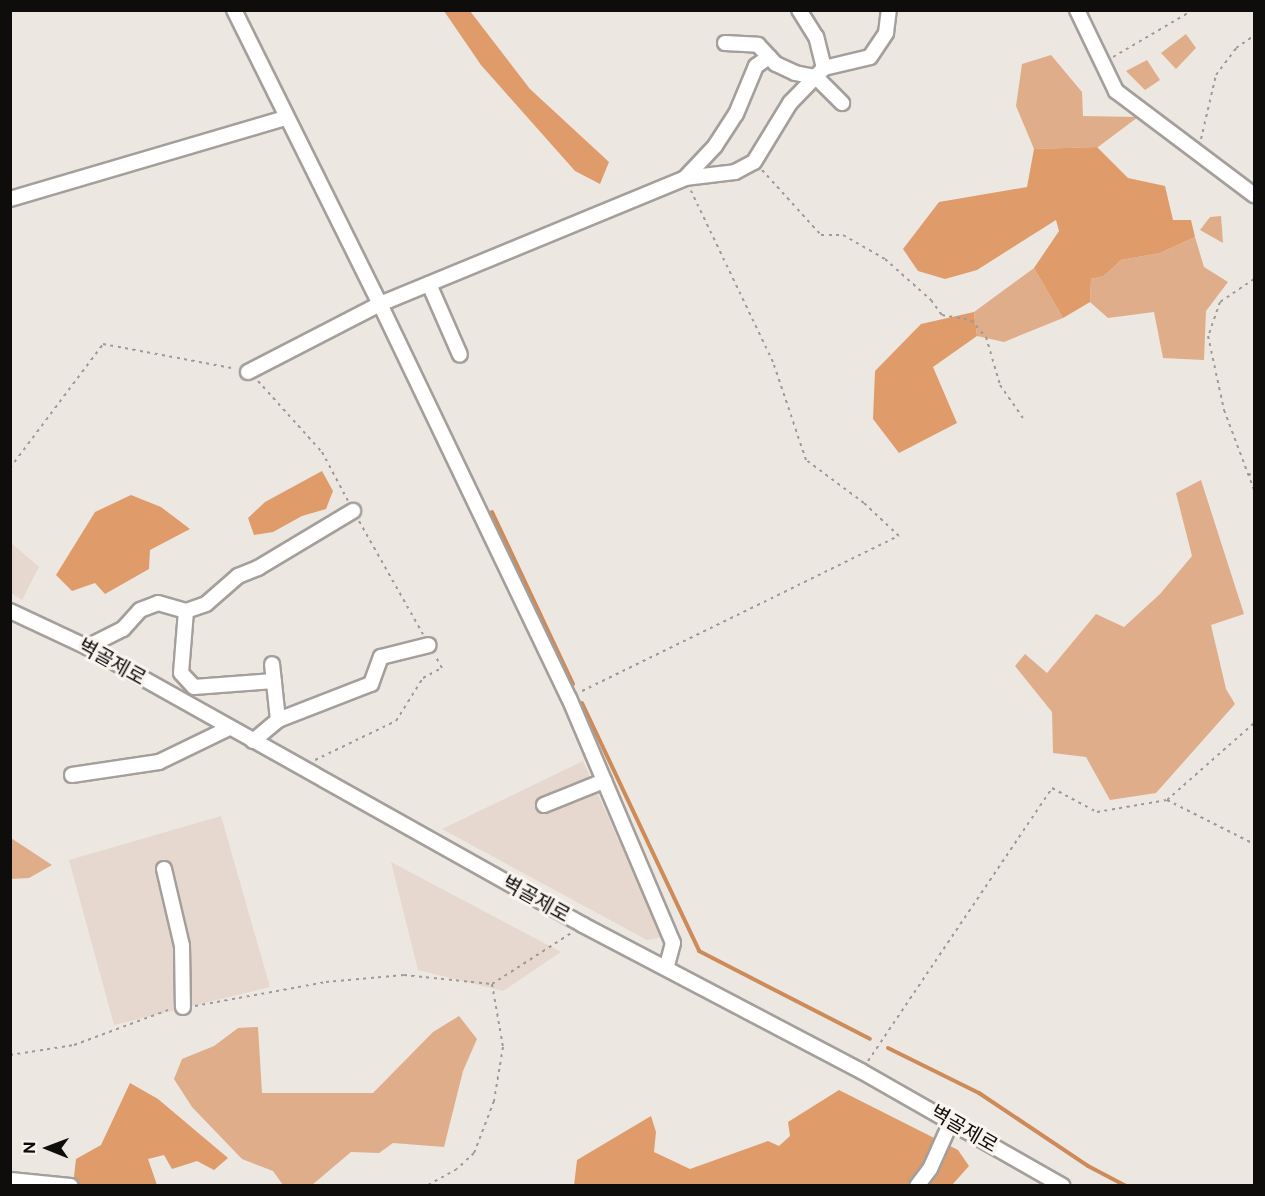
<!DOCTYPE html>
<meta charset="utf-8">
<style>
body{margin:0}
#map{position:relative;width:1265px;height:1196px;overflow:hidden;background:#ede7e2;font-family:"Public Sans","Noto Sans KR",sans-serif}
div>[style]{position:absolute}
.built>*{inset:0;background:#e6d8cf}
.green>*{inset:0;background:#dfad89}
.forest>*{inset:0;background:#df9b69}
.stream>*{height:4px;margin:-2px;padding:0 2px;transform-origin:2px;border-radius:2px;background:#cd8b59}
.path>*{height:2px;margin-top:-1px;transform-origin:0;background:repeating-linear-gradient(90deg,#9f9a97 0 3px,transparent 0 7.5px)}
.roads{filter:drop-shadow(2px 0 #a59f9b) drop-shadow(-2px 0 #a59f9b) drop-shadow(0 2px #a59f9b) drop-shadow(0 -2px #a59f9b)}
.minor>*{height:14px;margin:-7px;padding:0 7px;transform-origin:7px;border-radius:7px;background:#fff}
span{translate:-50% -50%;white-space:nowrap;text-align:center;line-height:1.15;-webkit-text-stroke:6px #faf4ef;paint-order:stroke}
.street-label{font-size:20px;color:#0f0d0c}
.frame{position:absolute;inset:0;border:12px solid #0f0d0c;pointer-events:none}
.north{position:absolute;left:18px;top:1118px;width:60px;height:60px;-webkit-text-stroke:4px #faf4ef;paint-order:stroke;rotate:271deg;font-size:16px;font-weight:700;line-height:24px;text-align:center;color:#0f0d0c}
.north::after{content:'';display:block;margin:auto;width:21px;height:27px;background:#0f0d0c;clip-path:polygon(50% 0,100% 100%,50% 72%,0 100%)}
</style>
<div id="map">
<div class="built">
<div style="clip-path:polygon(10px 542px,39px 567px,22px 600px,11px 593px)"></div>
<div style="clip-path:polygon(583px 761px,662px 937px,647px 940px,442px 829px)"></div>
<div style="clip-path:polygon(221px 816px,270px 987px,114px 1025px,69px 860px)"></div>
<div style="clip-path:polygon(391px 862px,561px 952px,503px 991px,418px 970px)"></div>
</div>
<div class="green">
<div style="clip-path:polygon(1186px 34px,1196px 48px,1176px 69px,1161px 53px)"></div>
<div style="clip-path:polygon(1051px 55px,1082px 92px,1083px 116px,1138px 117px,1098px 147px,1034px 149px,1016px 106px,1022px 64px)"></div>
<div style="clip-path:polygon(1147px 60px,1160px 80px,1145px 90px,1126px 71px)"></div>
<div style="clip-path:polygon(1221px 216px,1223px 243px,1200px 230px,1210px 217px)"></div>
<div style="clip-path:polygon(1195px 237px,1204px 267px,1228px 282px,1206px 311px,1204px 360px,1163px 358px,1154px 312px,1108px 318px,1090px 302px,1091px 279px,1104px 276px,1121px 260px,1160px 253px)"></div>
<div style="clip-path:polygon(1034px 268px,1063px 318px,1004px 342px,977px 336px,974px 312px)"></div>
<div style="clip-path:polygon(1201px 480px,1244px 614px,1211px 625px,1226px 689px,1235px 704px,1156px 793px,1110px 800px,1086px 757px,1053px 753px,1052px 712px,1015px 666px,1025px 654px,1047px 673px,1096px 614px,1124px 627px,1160px 594px,1192px 556px,1176px 493px)"></div>
<div style="clip-path:polygon(10px 838px,11px 838px,52px 865px,29px 878px,11px 879px)"></div>
<div style="clip-path:polygon(459px 1016px,477px 1039px,463px 1071px,444px 1147px,393px 1143px,379px 1153px,351px 1152px,312px 1185px,283px 1185px,273px 1171px,242px 1159px,192px 1107px,174px 1079px,182px 1059px,214px 1046px,238px 1028px,258px 1027px,262px 1093px,373px 1093px,433px 1032px)"></div>
</div>
<div class="forest">
<div style="clip-path:polygon(444px 11px,470px 11px,530px 89px,609px 162px,600px 184px,575px 171px,481px 65px)"></div>
<div style="clip-path:polygon(1097px 147px,1128px 178px,1165px 186px,1173px 220px,1191px 220px,1195px 237px,1160px 253px,1121px 260px,1104px 276px,1091px 279px,1090px 302px,1063px 318px,1034px 268px,1059px 231px,1056px 220px,977px 270px,945px 279px,918px 271px,903px 249px,939px 202px,1027px 187px,1034px 149px)"></div>
<div style="clip-path:polygon(974px 312px,977px 336px,933px 367px,957px 423px,899px 453px,873px 419px,875px 371px,921px 324px)"></div>
<div style="clip-path:polygon(322px 471px,333px 491px,326px 509px,302px 516px,273px 532px,254px 535px,248px 518px,265px 502px)"></div>
<div style="clip-path:polygon(131px 495px,161px 507px,190px 529px,150px 550px,149px 569px,105px 594px,95px 583px,72px 591px,56px 575px,95px 512px)"></div>
<div style="clip-path:polygon(130px 1083px,158px 1099px,228px 1158px,214px 1170px,197px 1161px,172px 1169px,164px 1155px,148px 1159px,157px 1185px,73px 1185px,76px 1159px,101px 1145px)"></div>
<div style="clip-path:polygon(839px 1090px,958px 1150px,969px 1166px,952px 1185px,574px 1186px,577px 1160px,651px 1116px,656px 1132px,654px 1152px,690px 1169px,768px 1141px,779px 1146px,790px 1136px,788px 1122px)"></div>
</div>
<div class="stream">
<div style="left:492px;top:512px;width:190px;rotate:64.8deg"></div>
<div style="left:582px;top:703px;width:274px;rotate:64.7deg"></div>
<div style="left:699px;top:951px;width:192px;rotate:27.2deg"></div>
<div style="left:888px;top:1048px;width:102px;rotate:26.3deg"></div>
<div style="left:979px;top:1093px;width:131px;rotate:33.8deg"></div>
<div style="left:1088px;top:1166px;width:43px;rotate:27.8deg"></div>
</div>
<div class="path">
<div style="left:1113px;top:57px;width:93px;rotate:-30.4deg"></div>
<div style="left:1201px;top:139px;width:66px;rotate:-76.8deg"></div>
<div style="left:1216px;top:75px;width:34px;rotate:-53deg"></div>
<div style="left:1236px;top:48px;width:22px;rotate:-34deg"></div>
<div style="left:762px;top:170px;width:88px;rotate:47.8deg"></div>
<div style="left:821px;top:235px;width:22px"></div>
<div style="left:843px;top:235px;width:48px;rotate:29.7deg"></div>
<div style="left:885px;top:259px;width:62px;rotate:41.7deg"></div>
<div style="left:931px;top:300px;width:19px;rotate:54deg"></div>
<div style="left:942px;top:315px;width:29px;rotate:10deg"></div>
<div style="left:971px;top:320px;width:23px;rotate:49deg"></div>
<div style="left:986px;top:337px;width:50px;rotate:73.7deg"></div>
<div style="left:1000px;top:385px;width:40px;rotate:55.1deg"></div>
<div style="left:1254px;top:279px;width:41px;rotate:145.9deg"></div>
<div style="left:1220px;top:302px;width:36px;rotate:109deg"></div>
<div style="left:1208px;top:336px;width:76px;rotate:77.8deg"></div>
<div style="left:1224px;top:410px;width:85px;rotate:69.4deg"></div>
<div style="left:258px;top:381px;width:96px;rotate:48deg"></div>
<div style="left:322px;top:452px;width:55px;rotate:62deg"></div>
<div style="left:10px;top:468px;width:155px;rotate:-53.1deg"></div>
<div style="left:103px;top:344px;width:135px;rotate:10.6deg"></div>
<div style="left:1248px;top:474px;width:6px;rotate:9deg"></div>
<div style="left:359px;top:521px;width:130px;rotate:60.5deg"></div>
<div style="left:582px;top:691px;width:353px;rotate:-26.1deg"></div>
<div style="left:899px;top:536px;width:48px;rotate:-136.7deg"></div>
<div style="left:864px;top:503px;width:72px;rotate:-143.4deg"></div>
<div style="left:806px;top:460px;width:103px;rotate:-108.6deg"></div>
<div style="left:773px;top:362px;width:190px;rotate:-115.6deg"></div>
<div style="left:315px;top:760px;width:90px;rotate:-25.7deg"></div>
<div style="left:396px;top:721px;width:51px;rotate:-57.9deg"></div>
<div style="left:423px;top:678px;width:21px;rotate:-28deg"></div>
<div style="left:442px;top:668px;width:13px;rotate:-119deg"></div>
<div style="left:1167px;top:800px;width:116px;rotate:-41.5deg"></div>
<div style="left:492px;top:984px;width:94px;rotate:-32.8deg"></div>
<div style="left:195px;top:1006px;width:133px;rotate:-10.4deg"></div>
<div style="left:326px;top:982px;width:78px;rotate:-5.1deg"></div>
<div style="left:404px;top:975px;width:88px;rotate:5.8deg"></div>
<div style="left:492px;top:984px;width:64px;rotate:80.1deg"></div>
<div style="left:503px;top:1047px;width:55px;rotate:99.5deg"></div>
<div style="left:494px;top:1101px;width:56px;rotate:111deg"></div>
<div style="left:474px;top:1153px;width:23px;rotate:137deg"></div>
<div style="left:457px;top:1169px;width:35px;rotate:151deg"></div>
<div style="left:10px;top:1055px;width:65px;rotate:-8.9deg"></div>
<div style="left:74px;top:1045px;width:103px;rotate:-20.4deg"></div>
<div style="left:868px;top:1061px;width:329px;rotate:-56deg"></div>
<div style="left:1052px;top:788px;width:51px;rotate:28.1deg"></div>
<div style="left:1097px;top:812px;width:71px;rotate:-9.7deg"></div>
<div style="left:1167px;top:800px;width:97px;rotate:26.8deg"></div>
</div>
<div class="roads">
<div class="minor">
<div style="left:234px;top:10px;width:328px;rotate:63.6deg"></div>
<div style="left:380px;top:304px;width:437px;rotate:64.4deg"></div>
<div style="left:569px;top:698px;width:266px;rotate:67deg"></div>
<div style="left:673px;top:943px;width:24px;rotate:105deg"></div>
<div style="left:1077px;top:10px;width:90px;rotate:64.3deg"></div>
<div style="left:1116px;top:91px;width:173px;rotate:37deg"></div>
<div style="left:725px;top:43px;width:33px;rotate:3deg"></div>
<div style="left:758px;top:45px;width:26px;rotate:47deg"></div>
<div style="left:776px;top:64px;width:21px;rotate:25deg"></div>
<div style="left:795px;top:73px;width:21px;rotate:11deg"></div>
<div style="left:816px;top:77px;width:37px;rotate:45deg"></div>
<div style="left:824px;top:68px;width:47px;rotate:-13.4deg"></div>
<div style="left:870px;top:57px;width:29px;rotate:-56deg"></div>
<div style="left:886px;top:33px;width:23px;rotate:-83deg"></div>
<div style="left:685px;top:178px;width:44px;rotate:-46.8deg"></div>
<div style="left:715px;top:146px;width:38px;rotate:-57deg"></div>
<div style="left:736px;top:114px;width:52px;rotate:-67.4deg"></div>
<div style="left:756px;top:66px;width:16px;rotate:-35deg"></div>
<div style="left:10px;top:199px;width:287px;rotate:-16.4deg"></div>
<div style="left:429px;top:284px;width:77px;rotate:66.4deg"></div>
<div style="left:248px;top:372px;width:148px;rotate:-27.3deg"></div>
<div style="left:380px;top:304px;width:330px;rotate:-22.4deg"></div>
<div style="left:685px;top:178px;width:50px;rotate:-6.8deg"></div>
<div style="left:735px;top:172px;width:21px;rotate:-28deg"></div>
<div style="left:754px;top:162px;width:69px;rotate:-58.6deg"></div>
<div style="left:790px;top:103px;width:49px;rotate:-45.8deg"></div>
<div style="left:824px;top:68px;width:32px;rotate:-104deg"></div>
<div style="left:816px;top:37px;width:32px;rotate:-122deg"></div>
<div style="left:10px;top:611px;width:85px;rotate:25.1deg"></div>
<div style="left:87px;top:647px;width:569px;rotate:29.27deg"></div>
<div style="left:583px;top:925px;width:314px;rotate:27.7deg"></div>
<div style="left:861px;top:1071px;width:232px;rotate:29.7deg"></div>
<div style="left:186px;top:611px;width:62px;rotate:94.6deg"></div>
<div style="left:181px;top:673px;width:19px;rotate:47deg"></div>
<div style="left:194px;top:687px;width:80px;rotate:-4.3deg"></div>
<div style="left:87px;top:647px;width:40px;rotate:-26.6deg"></div>
<div style="left:123px;top:629px;width:25px;rotate:-48deg"></div>
<div style="left:140px;top:610px;width:19px;rotate:-21deg"></div>
<div style="left:158px;top:603px;width:29px;rotate:16deg"></div>
<div style="left:186px;top:611px;width:21px;rotate:-19deg"></div>
<div style="left:206px;top:604px;width:43px;rotate:-41.2deg"></div>
<div style="left:238px;top:576px;width:22px;rotate:-22deg"></div>
<div style="left:258px;top:568px;width:111px;rotate:-31deg"></div>
<div style="left:278px;top:720px;width:100px;rotate:-21.2deg"></div>
<div style="left:371px;top:684px;width:29px;rotate:-70deg"></div>
<div style="left:381px;top:657px;width:49px;rotate:-14deg"></div>
<div style="left:253px;top:741px;width:33px;rotate:-40deg"></div>
<div style="left:278px;top:720px;width:56px;rotate:-96.1deg"></div>
<div style="left:72px;top:775px;width:88px;rotate:-8.5deg"></div>
<div style="left:159px;top:762px;width:78px;rotate:-25.9deg"></div>
<div style="left:544px;top:805px;width:65px;rotate:-21.8deg"></div>
<div style="left:164px;top:869px;width:79px;rotate:76.8deg"></div>
<div style="left:182px;top:946px;width:61px;rotate:89.1deg"></div>
<div style="left:10px;top:1180px;width:61px;rotate:5.6deg"></div>
<div style="left:917px;top:1186px;width:21px;rotate:-53deg"></div>
<div style="left:930px;top:1169px;width:51px;rotate:-65.9deg"></div>
</div>
</div>
<div class="street-label">
<span style="left:112px;top:662px;rotate:29deg">벽골제로</span>
<span style="left:536px;top:899px;rotate:29deg">벽골제로</span>
<span style="left:964px;top:1129px;rotate:30deg">벽골제로</span>
</div>
<div class="frame"></div>
<div class="north">N</div>
</div>
